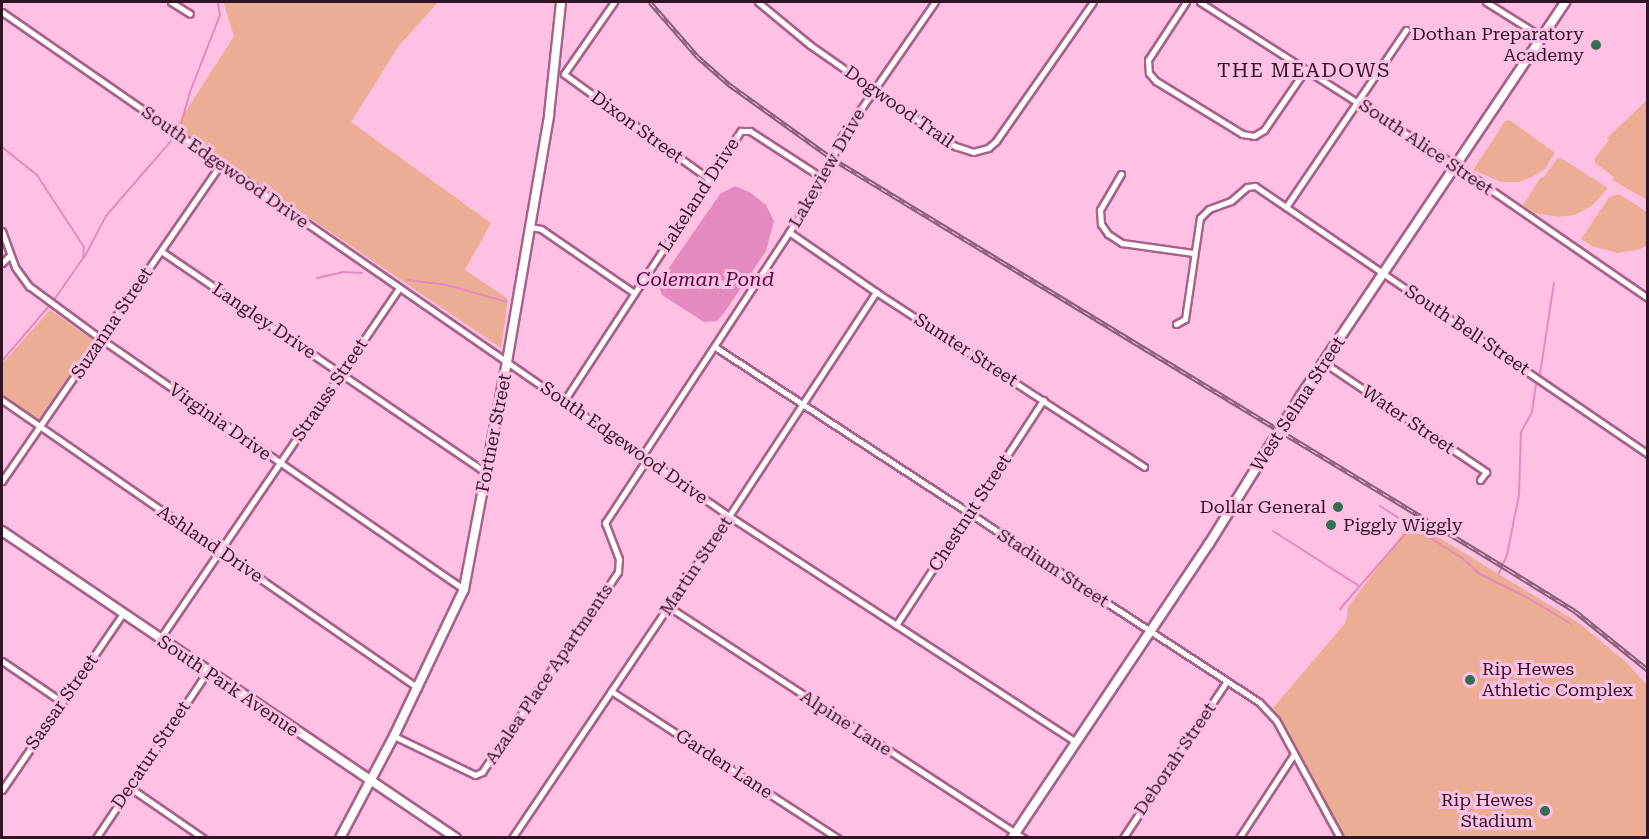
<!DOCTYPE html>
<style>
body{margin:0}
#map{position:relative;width:1649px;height:839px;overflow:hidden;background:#fec0e3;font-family:"Roboto Serif",serif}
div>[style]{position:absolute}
.green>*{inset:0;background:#ebad93}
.water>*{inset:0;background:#e38abf}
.stream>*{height:2px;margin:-1px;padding:0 1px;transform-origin:1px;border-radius:1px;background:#e38abf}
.roads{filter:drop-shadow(2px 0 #a7618b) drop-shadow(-2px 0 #a7618b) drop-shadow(0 2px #a7618b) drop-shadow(0 -2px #a7618b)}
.street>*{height:5px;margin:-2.5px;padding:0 2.5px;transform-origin:2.5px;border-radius:2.5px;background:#fff}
.secondary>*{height:8px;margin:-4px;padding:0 4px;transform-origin:4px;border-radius:4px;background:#fff}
.rail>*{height:4.5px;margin-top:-2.25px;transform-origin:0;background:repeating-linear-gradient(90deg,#fec0e3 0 7px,#885d76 0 14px);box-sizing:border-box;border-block:2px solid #885d76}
.dots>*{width:16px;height:16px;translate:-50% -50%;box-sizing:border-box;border:3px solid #fec0e3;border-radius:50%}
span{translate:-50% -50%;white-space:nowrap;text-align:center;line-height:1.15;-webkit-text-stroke:6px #fec0e3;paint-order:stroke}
.poi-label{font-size:18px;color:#301425}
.right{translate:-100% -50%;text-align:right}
.left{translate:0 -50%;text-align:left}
.street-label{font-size:18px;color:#301425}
.neighbourhood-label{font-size:20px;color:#301425;letter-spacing:1.5px}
.water-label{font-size:20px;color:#56053f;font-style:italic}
.frame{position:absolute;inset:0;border:3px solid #301425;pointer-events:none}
</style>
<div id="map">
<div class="green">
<div style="clip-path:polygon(223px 2px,438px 2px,398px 47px,351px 122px,491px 223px,465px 270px,508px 299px,501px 348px,176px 127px,234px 36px)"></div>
<div style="clip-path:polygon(1647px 100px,1647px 200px,1612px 180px,1614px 177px,1595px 163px,1595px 158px,1609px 140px,1607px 138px)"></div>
<div style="clip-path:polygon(1510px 120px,1555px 153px,1545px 169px,1534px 176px,1519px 182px,1501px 182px,1473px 170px,1505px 121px)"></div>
<div style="clip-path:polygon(1561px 158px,1608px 188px,1593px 205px,1575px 215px,1558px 217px,1535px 213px,1523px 205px,1541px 177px,1543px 178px,1557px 159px)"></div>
<div style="clip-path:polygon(1619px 194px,1647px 212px,1648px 245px,1638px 250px,1617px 253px,1592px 246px,1581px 239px,1609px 197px)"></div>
<div style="clip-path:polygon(50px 310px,93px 340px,38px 421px,2px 396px,2px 364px)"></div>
<div style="clip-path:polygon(1412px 521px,1579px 623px,1626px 662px,1647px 685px,1647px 837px,1344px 837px,1273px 708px,1346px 622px,1348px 607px)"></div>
</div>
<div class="water">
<div style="clip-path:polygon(735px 186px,751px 193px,766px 205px,774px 221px,766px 251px,724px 313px,717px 321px,704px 322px,662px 295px,659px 287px,664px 275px,720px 194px)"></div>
</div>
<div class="stream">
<div style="left:180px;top:127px;width:36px;rotate:-74deg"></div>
<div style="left:190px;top:92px;width:83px;rotate:-68.7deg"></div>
<div style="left:220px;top:15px;width:13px;rotate:-99deg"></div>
<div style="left:2px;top:147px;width:45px;rotate:38.7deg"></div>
<div style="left:37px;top:175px;width:86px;rotate:56.9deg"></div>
<div style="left:84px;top:247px;width:11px;rotate:95deg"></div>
<div style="left:83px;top:258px;width:51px;rotate:124.6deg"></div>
<div style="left:54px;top:300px;width:80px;rotate:130.4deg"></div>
<div style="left:84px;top:258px;width:47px;rotate:-62.4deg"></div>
<div style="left:106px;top:216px;width:99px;rotate:-49.1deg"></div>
<div style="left:317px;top:278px;width:26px;rotate:-13deg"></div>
<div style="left:342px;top:272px;width:20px;rotate:3deg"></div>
<div style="left:407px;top:280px;width:40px;rotate:7.1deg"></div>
<div style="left:447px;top:285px;width:62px;rotate:15.8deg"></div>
<div style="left:1540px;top:374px;width:92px;rotate:-81.3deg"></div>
<div style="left:1380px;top:506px;width:97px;rotate:32.4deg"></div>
<div style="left:1462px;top:558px;width:24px;rotate:42deg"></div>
<div style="left:1480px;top:574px;width:56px;rotate:26.6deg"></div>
<div style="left:1530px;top:599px;width:48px;rotate:31.4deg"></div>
<div style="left:1273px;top:531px;width:102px;rotate:32.6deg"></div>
<div style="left:1499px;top:573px;width:20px;rotate:-66deg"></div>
<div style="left:1507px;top:555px;width:61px;rotate:-78.7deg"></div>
<div style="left:1519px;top:495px;width:63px;rotate:-88.2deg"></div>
<div style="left:1521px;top:432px;width:23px;rotate:-61deg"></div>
<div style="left:1532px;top:412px;width:27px;rotate:-82deg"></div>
<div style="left:1340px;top:609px;width:99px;rotate:-49.1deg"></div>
<div style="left:1405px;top:534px;width:11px;rotate:-15deg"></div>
</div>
<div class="roads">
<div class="street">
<div style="left:171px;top:2px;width:22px;rotate:32deg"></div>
<div style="left:758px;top:2px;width:67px;rotate:39.6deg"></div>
<div style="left:810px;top:45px;width:177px;rotate:34.9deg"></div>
<div style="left:955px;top:146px;width:19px;rotate:18deg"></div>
<div style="left:973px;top:152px;width:16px;rotate:-15deg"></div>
<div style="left:988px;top:148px;width:11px;rotate:-41deg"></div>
<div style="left:996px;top:141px;width:169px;rotate:-55.1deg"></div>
<div style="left:1186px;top:2px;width:69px;rotate:123.2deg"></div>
<div style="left:1148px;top:60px;width:13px;rotate:86deg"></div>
<div style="left:1149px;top:73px;width:11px;rotate:49deg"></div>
<div style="left:1156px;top:81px;width:101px;rotate:31.6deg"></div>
<div style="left:1242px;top:134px;width:12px;rotate:9deg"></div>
<div style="left:1254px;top:136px;width:12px;rotate:-31deg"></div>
<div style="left:1264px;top:130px;width:74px;rotate:-55.5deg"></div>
<div style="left:1200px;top:2px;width:303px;rotate:32.6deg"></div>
<div style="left:1455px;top:165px;width:234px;rotate:34.6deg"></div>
<div style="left:1486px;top:2px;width:66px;rotate:32deg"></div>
<div style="left:2px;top:12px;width:885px;rotate:34.73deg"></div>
<div style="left:729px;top:516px;width:414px;rotate:33.1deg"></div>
<div style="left:564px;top:74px;width:179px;rotate:35.9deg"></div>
<div style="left:564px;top:74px;width:88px;rotate:-55.2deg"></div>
<div style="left:1121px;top:174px;width:42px;rotate:120.3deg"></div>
<div style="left:1100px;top:210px;width:14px;rotate:86deg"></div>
<div style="left:1101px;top:224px;width:12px;rotate:55deg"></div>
<div style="left:1108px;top:234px;width:17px;rotate:33deg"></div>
<div style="left:1122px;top:243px;width:72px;rotate:8deg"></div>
<div style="left:1286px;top:207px;width:214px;rotate:-55.9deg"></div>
<div style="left:530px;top:227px;width:11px;rotate:10deg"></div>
<div style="left:541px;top:229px;width:113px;rotate:34.5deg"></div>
<div style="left:2px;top:231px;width:38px;rotate:70deg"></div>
<div style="left:15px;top:267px;width:24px;rotate:54deg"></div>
<div style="left:29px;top:286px;width:89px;rotate:36.4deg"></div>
<div style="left:101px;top:339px;width:441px;rotate:34.6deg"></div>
<div style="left:789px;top:232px;width:106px;rotate:34.6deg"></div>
<div style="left:876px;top:292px;width:320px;rotate:33.1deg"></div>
<div style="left:161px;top:251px;width:394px;rotate:34.3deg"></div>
<div style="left:2px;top:263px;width:10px;rotate:-45deg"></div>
<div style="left:1176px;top:324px;width:10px;rotate:-29deg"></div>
<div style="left:1185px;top:319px;width:102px;rotate:-81.6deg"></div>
<div style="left:1200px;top:218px;width:13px;rotate:-45deg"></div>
<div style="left:1209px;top:209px;width:23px;rotate:-20deg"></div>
<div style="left:1231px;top:201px;width:21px;rotate:-41deg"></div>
<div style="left:1247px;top:187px;width:8px;rotate:-7deg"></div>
<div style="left:1255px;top:186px;width:476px;rotate:34.3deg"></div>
<div style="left:715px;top:347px;width:650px;rotate:33.13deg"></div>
<div style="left:1259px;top:702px;width:25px;rotate:47deg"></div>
<div style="left:1276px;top:720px;width:134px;rotate:61.5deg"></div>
<div style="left:1323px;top:362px;width:197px;rotate:34deg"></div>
<div style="left:1486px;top:472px;width:10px;rotate:127deg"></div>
<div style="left:2px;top:400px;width:506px;rotate:34.7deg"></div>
<div style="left:564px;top:401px;width:323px;rotate:-56.8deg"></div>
<div style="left:741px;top:131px;width:9px"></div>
<div style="left:750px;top:131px;width:88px;rotate:33deg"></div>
<div style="left:642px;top:456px;width:331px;rotate:-56.7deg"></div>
<div style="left:824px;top:179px;width:43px;rotate:-68.2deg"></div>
<div style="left:840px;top:139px;width:167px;rotate:-55.3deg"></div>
<div style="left:2px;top:481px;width:385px;rotate:-55.4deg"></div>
<div style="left:669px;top:607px;width:424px;rotate:33.1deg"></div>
<div style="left:896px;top:625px;width:269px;rotate:-56.8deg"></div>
<div style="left:159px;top:640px;width:426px;rotate:-55.7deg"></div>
<div style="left:2px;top:661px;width:73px;rotate:34.3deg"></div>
<div style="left:611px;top:691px;width:270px;rotate:33deg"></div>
<div style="left:394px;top:736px;width:90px;rotate:25.7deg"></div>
<div style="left:475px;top:775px;width:8px;rotate:-23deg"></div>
<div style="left:482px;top:772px;width:242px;rotate:-55.8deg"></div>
<div style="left:618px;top:572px;width:13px;rotate:-86deg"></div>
<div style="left:619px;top:559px;width:39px;rotate:-111deg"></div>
<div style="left:605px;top:523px;width:77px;rotate:-56.7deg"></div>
<div style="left:129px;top:787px;width:90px;rotate:34.6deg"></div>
<div style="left:2px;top:790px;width:212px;rotate:-55.6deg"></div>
<div style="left:96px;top:838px;width:200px;rotate:-56.2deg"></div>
<div style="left:512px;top:838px;width:388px;rotate:-56deg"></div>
<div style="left:729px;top:516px;width:268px;rotate:-56.7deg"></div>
<div style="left:1123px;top:838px;width:188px;rotate:-56.5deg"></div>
<div style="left:1239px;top:838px;width:100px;rotate:-56.8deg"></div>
</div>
<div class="secondary">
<div style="left:2px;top:531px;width:548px;rotate:34.07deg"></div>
<div style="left:340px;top:838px;width:115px;rotate:-62.1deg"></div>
<div style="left:394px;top:736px;width:163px;rotate:-64.5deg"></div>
<div style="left:464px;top:589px;width:231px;rotate:-79.3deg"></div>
<div style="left:507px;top:362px;width:251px;rotate:-80.3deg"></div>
<div style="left:549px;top:115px;width:114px;rotate:-83.9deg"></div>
<div style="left:1012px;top:838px;width:354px;rotate:-56.2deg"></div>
<div style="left:1209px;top:544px;width:173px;rotate:-58.2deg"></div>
<div style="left:1300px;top:397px;width:476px;rotate:-56.1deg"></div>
</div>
</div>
<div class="rail">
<div style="left:650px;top:2px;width:73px;rotate:48.9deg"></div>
<div style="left:698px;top:57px;width:43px;rotate:41.2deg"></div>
<div style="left:730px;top:85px;width:127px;rotate:35.7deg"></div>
<div style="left:833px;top:159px;width:791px;rotate:31.3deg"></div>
<div style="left:1509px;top:570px;width:78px;rotate:31.8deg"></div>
<div style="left:1575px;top:611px;width:94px;rotate:38.9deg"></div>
</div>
<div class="dots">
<div style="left:1596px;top:45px;background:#356d55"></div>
<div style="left:1338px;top:507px;background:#356d55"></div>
<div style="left:1331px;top:525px;background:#356d55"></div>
<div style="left:1470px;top:680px;background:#356d55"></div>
<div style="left:1545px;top:811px;background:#356d55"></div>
</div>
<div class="poi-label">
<span class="right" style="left:1584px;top:45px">Dothan Preparatory<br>Academy</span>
<span class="right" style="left:1326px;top:507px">Dollar General</span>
<span class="left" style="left:1343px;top:525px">Piggly Wiggly</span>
<span class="left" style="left:1482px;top:680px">Rip Hewes<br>Athletic Complex</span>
<span class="right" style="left:1533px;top:811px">Rip Hewes<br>Stadium</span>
</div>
<div class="street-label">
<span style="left:899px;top:107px;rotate:35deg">Dogwood Trail</span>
<span style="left:637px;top:127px;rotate:36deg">Dixon Street</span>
<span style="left:1426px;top:147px;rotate:34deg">South Alice Street</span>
<span style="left:225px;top:167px;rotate:35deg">South Edgewood Drive</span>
<span style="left:827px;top:168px;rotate:-60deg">Lakeview Drive</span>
<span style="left:699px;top:195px;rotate:-57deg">Lakeland Drive</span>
<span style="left:264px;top:321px;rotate:34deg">Langley Drive</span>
<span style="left:112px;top:323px;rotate:-56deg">Suzanna Street</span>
<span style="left:1467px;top:330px;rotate:34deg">South Bell Street</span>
<span style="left:966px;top:350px;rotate:33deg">Sumter Street</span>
<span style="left:330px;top:390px;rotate:-56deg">Strauss Street</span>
<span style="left:1298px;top:404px;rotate:-57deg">West Selma Street</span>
<span style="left:1408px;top:420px;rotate:34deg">Water Street</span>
<span style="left:220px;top:422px;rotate:35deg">Virginia Drive</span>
<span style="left:494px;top:433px;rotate:-79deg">Fortner Street</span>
<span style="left:624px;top:443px;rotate:35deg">South Edgewood Drive</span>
<span style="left:970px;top:513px;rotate:-57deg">Chestnut Street</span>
<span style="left:210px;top:544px;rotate:34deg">Ashland Drive</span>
<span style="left:696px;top:566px;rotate:-56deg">Martin Street</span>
<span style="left:1053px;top:568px;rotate:33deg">Stadium Street</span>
<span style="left:549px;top:674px;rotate:-56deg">Azalea Place Apartments</span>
<span style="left:228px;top:686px;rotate:34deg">South Park Avenue</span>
<span style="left:62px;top:702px;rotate:-55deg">Sassar Street</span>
<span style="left:846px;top:723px;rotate:33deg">Alpine Lane</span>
<span style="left:151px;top:755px;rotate:-56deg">Decatur Street</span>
<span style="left:1175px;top:759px;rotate:-56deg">Deborah Street</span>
<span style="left:724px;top:764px;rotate:33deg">Garden Lane</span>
</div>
<div class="neighbourhood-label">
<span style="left:1304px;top:70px">THE MEADOWS</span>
</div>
<div class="water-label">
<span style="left:705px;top:279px">Coleman Pond</span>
</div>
<div class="frame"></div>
</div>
